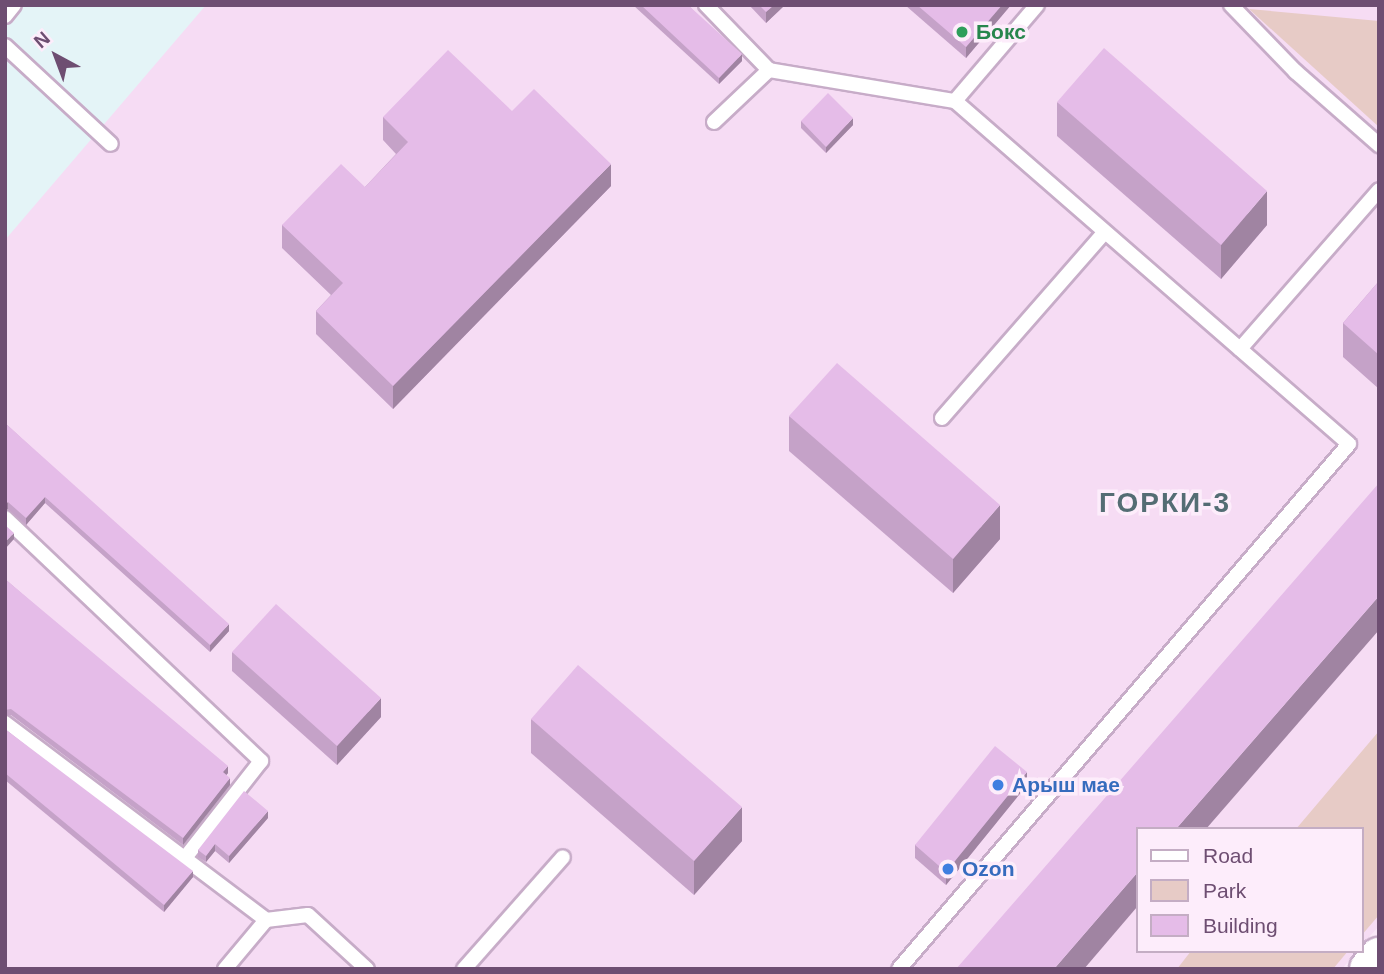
<!DOCTYPE html>
<meta charset="utf-8">
<style>
body{margin:0}
#map{position:relative;width:1384px;height:974px;overflow:hidden;background:#fae7f8;font-family:Helvetica,sans-serif}
div>[style]{position:absolute}
.residential>*{inset:0;background:#f6dcf4}
.education>*{inset:0;background:#e4f4f7}
.green>*{inset:0;background:#e7cbc6}
.roads{filter:drop-shadow(2px 0 #c7acc8) drop-shadow(-2px 0 #c7acc8) drop-shadow(0 2px #c7acc8) drop-shadow(0 -2px #c7acc8)}
.lane>*{height:14px;margin:-7px;padding:0 7px;transform-origin:7px;border-radius:7px;background:#fff}
.secondary>*{height:38px;margin:-19px;padding:0 19px;transform-origin:19px;border-radius:19px;background:#fff}
.wall>*{inset:0;background:#c5a2c8}
.shaded-wall>*{inset:0;background:#a084a2}
.building>*{inset:0;background:#e5bce8}
.dots>*{width:19px;height:19px;translate:-50% -50%;box-sizing:border-box;border:4px solid #fdedfb;border-radius:50%}
span{translate:-50% -50%;white-space:nowrap;text-align:center;line-height:1.15;-webkit-text-stroke:7px #fdedfb;paint-order:stroke}
.leisure-label{font-size:21px;color:#27864d;font-weight:700}
.left{translate:0 -50%;text-align:left}
.shop-label{font-size:21px;color:#366cbe;font-weight:700}
.district-label{font-size:28px;color:#546d74;font-weight:700;letter-spacing:2px}
.frame{position:absolute;inset:0;border:7px solid #6e4e72;pointer-events:none}
.legend{position:absolute;left:1136px;top:827px;width:228px;height:126px;box-sizing:border-box;background:#fdedfb;border:2px solid #c4adc4;margin:0;padding:9px 12px;list-style:none;font-size:21px;color:#6e4e72}
.legend li{display:flex;align-items:center;gap:14px;height:35px}
.legend b{width:35px;border:2px solid #c4adc4}
.north{position:absolute;left:21px;top:21px;width:70px;height:70px;-webkit-text-stroke:5px #fdedfb;paint-order:stroke;rotate:319deg;font-size:19px;font-weight:700;line-height:28px;text-align:center;color:#6e4e72}
.north::after{content:'';display:block;margin:auto;width:24px;height:32px;background:#6e4e72;clip-path:polygon(50% 0,100% 100%,50% 72%,0 100%)}
</style>
<div id="map">
<div class="residential">
<div style="clip-path:polygon(5px 5px,1379px 5px,1379px 926px,1361px 946px,1361px 829px,1137px 829px,1137px 951px,1357px 951px,1342px 969px,5px 969px)"></div>
</div>
<div class="education">
<div style="clip-path:polygon(5px 5px,206px 5px,5px 240px)"></div>
</div>
<div class="green">
<div style="clip-path:polygon(1249px 9px,1379px 21px,1379px 127px)"></div>
<div style="clip-path:polygon(1379px 731px,1379px 915px,1361px 936px,1361px 829px,1296px 829px)"></div>
<div style="clip-path:polygon(1191px 951px,1348px 951px,1333px 969px,1177px 969px)"></div>
</div>
<div class="roads">
<div class="lane">
<div style="left:706px;top:5px;width:91px;rotate:45.9deg"></div>
<div style="left:1231px;top:5px;width:93px;rotate:45.9deg"></div>
<div style="left:1296px;top:72px;width:111px;rotate:41.3deg"></div>
<div style="left:5px;top:16px;width:14px;rotate:-51deg"></div>
<div style="left:5px;top:46px;width:144px;rotate:42.8deg"></div>
<div style="left:955px;top:101px;width:126px;rotate:-49.5deg"></div>
<div style="left:714px;top:122px;width:76px;rotate:-43.4deg"></div>
<div style="left:769px;top:70px;width:189px;rotate:9.5deg"></div>
<div style="left:955px;top:101px;width:522px;rotate:41.04deg"></div>
<div style="left:1349px;top:444px;width:691px;rotate:130.6deg"></div>
<div style="left:1240px;top:349px;width:211px;rotate:-48.8deg"></div>
<div style="left:942px;top:418px;width:247px;rotate:-48.8deg"></div>
<div style="left:5px;top:518px;width:353px;rotate:43.5deg"></div>
<div style="left:261px;top:761px;width:123px;rotate:128.1deg"></div>
<div style="left:5px;top:723px;width:327px;rotate:37deg"></div>
<div style="left:266px;top:920px;width:42px;rotate:-6.8deg"></div>
<div style="left:308px;top:915px;width:80px;rotate:42.5deg"></div>
<div style="left:225px;top:969px;width:64px;rotate:-50.1deg"></div>
<div style="left:464px;top:969px;width:149px;rotate:-48.5deg"></div>
</div>
<div class="secondary">
<div style="left:1369px;top:969px;width:16px;rotate:-50deg"></div>
</div>
</div>
<div class="wall">
<div style="clip-path:polygon(633px 5px,688px 5px,742px 61px,719px 84px)"></div>
<div style="clip-path:polygon(749px 5px,785px 5px,766px 23px)"></div>
<div style="clip-path:polygon(905px 5px,1011px 5px,966px 58px)"></div>
<div style="clip-path:polygon(1057px 102px,1267px 225px,1221px 279px,1057px 136px)"></div>
<div style="clip-path:polygon(512px 111px,611px 186px,393px 409px,316px 334px,316px 311px,331px 295px,282px 248px,282px 225px,365px 187px,396px 154px,383px 140px,383px 117px)"></div>
<div style="clip-path:polygon(801px 121px,853px 125px,826px 153px,801px 128px)"></div>
<div style="clip-path:polygon(1379px 281px,1379px 389px,1343px 357px,1343px 323px)"></div>
<div style="clip-path:polygon(789px 416px,1000px 539px,953px 593px,789px 451px)"></div>
<div style="clip-path:polygon(5px 423px,229px 631px,210px 652px,45px 503px,26px 525px,8px 509px)"></div>
<div style="clip-path:polygon(5px 579px,228px 773px,226px 775px,230px 785px,183px 845px,11px 715px,5px 716px)"></div>
<div style="clip-path:polygon(232px 652px,381px 717px,337px 765px,232px 671px)"></div>
<div style="clip-path:polygon(531px 719px,742px 841px,694px 895px,531px 753px)"></div>
<div style="clip-path:polygon(5px 729px,193px 877px,164px 912px,5px 780px)"></div>
<div style="clip-path:polygon(1027px 785px,946px 885px,915px 858px,915px 845px)"></div>
<div style="clip-path:polygon(268px 818px,229px 863px,215px 851px,206px 862px,198px 857px,198px 850px)"></div>
</div>
<div class="shaded-wall">
<div style="clip-path:polygon(774px 5px,785px 5px,766px 23px,766px 12px)"></div>
<div style="clip-path:polygon(1002px 5px,1011px 5px,966px 58px,966px 47px)"></div>
<div style="clip-path:polygon(742px 54px,742px 61px,719px 84px,719px 78px)"></div>
<div style="clip-path:polygon(853px 118px,853px 125px,826px 153px,826px 147px)"></div>
<div style="clip-path:polygon(611px 164px,611px 186px,393px 409px,393px 386px)"></div>
<div style="clip-path:polygon(1267px 191px,1267px 225px,1221px 279px,1221px 245px)"></div>
<div style="clip-path:polygon(45px 497px,45px 503px,26px 525px,26px 518px)"></div>
<div style="clip-path:polygon(8px 502px,8px 509px,5px 510px,5px 504px)"></div>
<div style="clip-path:polygon(1000px 505px,1000px 539px,953px 593px,953px 559px)"></div>
<div style="clip-path:polygon(14px 533px,14px 539px,5px 549px,5px 542px)"></div>
<div style="clip-path:polygon(1379px 596px,1379px 630px,1206px 829px,1176px 829px)"></div>
<div style="clip-path:polygon(229px 624px,229px 631px,210px 652px,210px 645px)"></div>
<div style="clip-path:polygon(381px 698px,381px 717px,337px 765px,337px 746px)"></div>
<div style="clip-path:polygon(228px 766px,228px 773px,223px 779px,223px 772px)"></div>
<div style="clip-path:polygon(1027px 772px,1027px 785px,946px 885px,946px 872px)"></div>
<div style="clip-path:polygon(230px 778px,230px 785px,183px 845px,183px 838px)"></div>
<div style="clip-path:polygon(742px 807px,742px 841px,694px 895px,694px 861px)"></div>
<div style="clip-path:polygon(268px 811px,268px 818px,229px 863px,229px 856px)"></div>
<div style="clip-path:polygon(215px 844px,215px 851px,206px 862px,206px 856px)"></div>
<div style="clip-path:polygon(193px 871px,193px 877px,164px 912px,164px 905px)"></div>
<div style="clip-path:polygon(1137px 873px,1137px 907px,1084px 969px,1054px 969px)"></div>
</div>
<div class="building">
<div style="clip-path:polygon(641px 5px,688px 5px,742px 54px,719px 78px)"></div>
<div style="clip-path:polygon(759px 5px,774px 5px,766px 12px)"></div>
<div style="clip-path:polygon(917px 5px,1002px 5px,966px 47px)"></div>
<div style="clip-path:polygon(1104px 48px,1267px 191px,1221px 245px,1057px 102px)"></div>
<div style="clip-path:polygon(448px 50px,512px 111px,534px 89px,611px 164px,393px 386px,316px 311px,343px 283px,282px 225px,341px 164px,365px 187px,408px 142px,383px 117px)"></div>
<div style="clip-path:polygon(828px 93px,853px 118px,826px 147px,801px 121px)"></div>
<div style="clip-path:polygon(1379px 281px,1379px 355px,1343px 323px)"></div>
<div style="clip-path:polygon(837px 363px,1000px 505px,953px 559px,789px 416px)"></div>
<div style="clip-path:polygon(5px 423px,229px 624px,210px 645px,45px 497px,26px 518px,8px 502px,5px 504px)"></div>
<div style="clip-path:polygon(1379px 483px,1379px 596px,1176px 829px,1137px 829px,1137px 873px,1054px 969px,956px 969px)"></div>
<div style="clip-path:polygon(5px 525px,14px 533px,5px 542px)"></div>
<div style="clip-path:polygon(5px 579px,228px 766px,223px 772px,230px 778px,183px 838px,11px 709px,5px 710px)"></div>
<div style="clip-path:polygon(276px 604px,381px 698px,337px 746px,232px 652px)"></div>
<div style="clip-path:polygon(578px 665px,742px 807px,694px 861px,531px 719px)"></div>
<div style="clip-path:polygon(5px 729px,193px 871px,164px 905px,5px 773px)"></div>
<div style="clip-path:polygon(995px 746px,1027px 772px,946px 872px,915px 845px)"></div>
<div style="clip-path:polygon(244px 791px,268px 811px,229px 856px,215px 844px,206px 856px,198px 850px)"></div>
</div>
<div class="dots">
<div style="left:962px;top:32px;background:#2e9e5b"></div>
<div style="left:998px;top:785px;background:#3f7fe0"></div>
<div style="left:948px;top:869px;background:#3f7fe0"></div>
</div>
<div class="leisure-label">
<span class="left" style="left:976px;top:32px">Бокс</span>
</div>
<div class="shop-label">
<span class="left" style="left:1012px;top:785px">Арыш мае</span>
<span class="left" style="left:962px;top:869px">Ozon</span>
</div>
<div class="district-label">
<span style="left:1165px;top:503px">ГОРКИ-3</span>
</div>
<div class="frame"></div>
<ul class="legend">
<li><b style="height:9px;background:#fff"></b>Road</li>
<li><b style="height:19px;background:#e7cbc6"></b>Park</li>
<li><b style="height:19px;background:#e5bce8"></b>Building</li>
</ul>
<div class="north">N</div>
</div>
